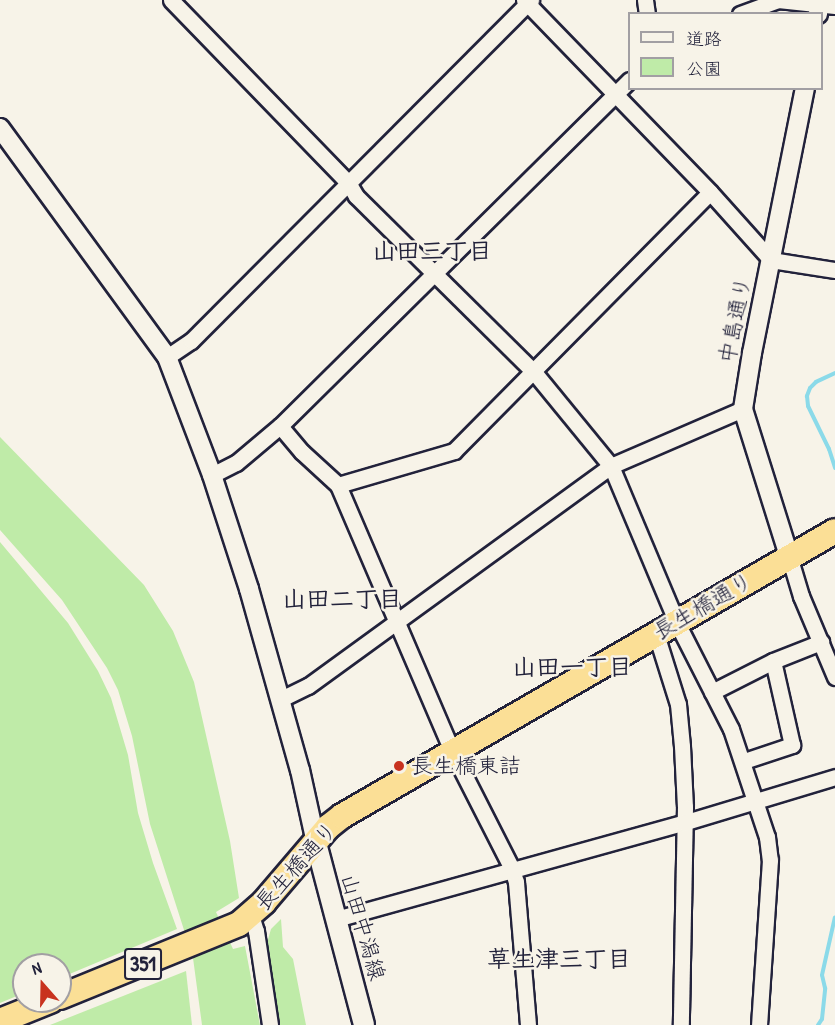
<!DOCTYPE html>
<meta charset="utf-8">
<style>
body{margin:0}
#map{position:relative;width:835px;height:1025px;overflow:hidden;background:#f7f3e8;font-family:"Patrick Hand","Klee One",sans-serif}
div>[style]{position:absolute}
.green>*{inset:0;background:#bfeba8}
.stream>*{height:4px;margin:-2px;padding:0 2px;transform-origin:2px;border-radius:2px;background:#8bdae9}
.roads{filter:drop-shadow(2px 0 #22223b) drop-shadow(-2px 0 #22223b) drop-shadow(0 2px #22223b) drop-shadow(0 -2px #22223b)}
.minor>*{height:15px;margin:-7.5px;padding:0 7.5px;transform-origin:7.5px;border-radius:7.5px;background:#f7f3e8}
.tertiary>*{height:18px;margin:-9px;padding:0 9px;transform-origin:9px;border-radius:9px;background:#f7f3e8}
.secondary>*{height:20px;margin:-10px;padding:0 10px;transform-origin:10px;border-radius:10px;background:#f7f3e8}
.trunk>*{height:24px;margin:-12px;padding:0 12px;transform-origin:12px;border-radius:12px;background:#fbdf96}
.dots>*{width:16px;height:16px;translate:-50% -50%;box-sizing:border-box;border:3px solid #f7f3e8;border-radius:50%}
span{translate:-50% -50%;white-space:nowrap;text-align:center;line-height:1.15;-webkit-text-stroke:5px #f7f3e8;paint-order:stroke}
.shield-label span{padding:2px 4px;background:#f7f3e8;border:2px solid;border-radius:4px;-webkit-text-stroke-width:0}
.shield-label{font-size:21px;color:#22223b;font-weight:700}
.street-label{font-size:22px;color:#22223b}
.poi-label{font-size:22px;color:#22223b}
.left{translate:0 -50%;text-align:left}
.neighbourhood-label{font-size:24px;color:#22223b;font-weight:700}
.legend{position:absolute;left:628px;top:12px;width:195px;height:78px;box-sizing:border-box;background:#f7f3e8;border:2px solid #a29fa3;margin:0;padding:8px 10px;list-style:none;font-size:18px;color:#22223b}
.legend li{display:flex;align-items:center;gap:12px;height:30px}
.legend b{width:30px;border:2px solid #a29fa3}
.north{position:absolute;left:12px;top:953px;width:60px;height:60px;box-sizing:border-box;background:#f7f3e8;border:2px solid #a29fa3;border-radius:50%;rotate:340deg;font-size:16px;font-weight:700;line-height:24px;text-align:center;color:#22223b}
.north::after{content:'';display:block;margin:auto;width:21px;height:27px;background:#c8321e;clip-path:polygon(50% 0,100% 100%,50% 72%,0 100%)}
</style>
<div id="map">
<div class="green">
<div style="clip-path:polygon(0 437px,144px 585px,173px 631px,194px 682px,230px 841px,239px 898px,216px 912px,233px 949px,245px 946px,260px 1025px,202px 1025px,193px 958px,150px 824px,132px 736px,118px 690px,107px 668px,62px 600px,0 530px)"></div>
<div style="clip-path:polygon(0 542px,68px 623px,98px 671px,111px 698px,128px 755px,138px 813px,153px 863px,177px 929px,60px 978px,60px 965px,24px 965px,24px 993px,0 1003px)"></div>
<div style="clip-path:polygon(281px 919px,283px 947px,293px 959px,306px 1025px,278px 1025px,267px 943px,271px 929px)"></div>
<div style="clip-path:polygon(186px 971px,192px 1025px,50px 1025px)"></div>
</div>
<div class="stream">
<div style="left:835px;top:373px;width:21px;rotate:155deg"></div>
<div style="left:816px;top:382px;width:8px;rotate:135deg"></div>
<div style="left:810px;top:388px;width:9px;rotate:111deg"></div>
<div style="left:807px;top:396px;width:10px;rotate:84deg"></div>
<div style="left:808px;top:406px;width:48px;rotate:64deg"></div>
<div style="left:829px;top:449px;width:20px;rotate:72deg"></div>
<div style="left:818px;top:1025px;width:7px;rotate:-56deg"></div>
<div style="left:822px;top:1019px;width:31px;rotate:-84deg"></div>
<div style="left:825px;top:988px;width:13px;rotate:-103deg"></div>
<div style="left:822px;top:975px;width:59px;rotate:-77.4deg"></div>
</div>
<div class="roads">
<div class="minor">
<div style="left:171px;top:0;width:256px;rotate:45.9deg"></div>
<div style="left:349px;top:184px;width:14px;rotate:60deg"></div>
<div style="left:356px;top:196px;width:250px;rotate:44.7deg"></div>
<div style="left:534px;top:372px;width:122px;rotate:50.7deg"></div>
<div style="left:611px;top:466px;width:168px;rotate:67.2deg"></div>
<div style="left:676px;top:621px;width:121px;rotate:63deg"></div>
<div style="left:731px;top:729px;width:114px;rotate:71.6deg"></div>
<div style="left:767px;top:837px;width:23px;rotate:83deg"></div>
<div style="left:770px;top:860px;width:165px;rotate:93.8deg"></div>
<div style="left:524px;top:0;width:267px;rotate:45.9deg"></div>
<div style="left:710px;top:192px;width:91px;rotate:48.1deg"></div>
<div style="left:771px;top:260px;width:65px;rotate:8.9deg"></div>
<div style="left:645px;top:0;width:14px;rotate:82deg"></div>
<div style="left:740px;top:14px;width:40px;rotate:-20.2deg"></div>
<div style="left:778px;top:0;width:57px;rotate:6deg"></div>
<div style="left:167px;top:357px;width:29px;rotate:-34deg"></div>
<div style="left:191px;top:341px;width:482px;rotate:-45.1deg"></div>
<div style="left:280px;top:426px;width:34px;rotate:50deg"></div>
<div style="left:302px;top:452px;width:49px;rotate:42.5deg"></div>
<div style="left:338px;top:485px;width:292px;rotate:66.8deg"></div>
<div style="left:453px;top:753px;width:130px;rotate:63deg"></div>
<div style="left:512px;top:869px;width:14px;rotate:73deg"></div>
<div style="left:516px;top:882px;width:144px;rotate:85.2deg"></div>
<div style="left:212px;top:475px;width:27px;rotate:-27deg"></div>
<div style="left:236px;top:463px;width:57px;rotate:-40.1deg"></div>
<div style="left:280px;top:426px;width:492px;rotate:-44.7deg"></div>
<div style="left:338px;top:485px;width:121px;rotate:-16.3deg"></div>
<div style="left:454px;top:451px;width:364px;rotate:-45.3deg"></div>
<div style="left:789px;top:556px;width:42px;rotate:73.3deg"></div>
<div style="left:801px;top:596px;width:88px;rotate:67.2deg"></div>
<div style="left:656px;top:634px;width:73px;rotate:72.6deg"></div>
<div style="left:678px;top:704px;width:42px;rotate:84.6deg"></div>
<div style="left:682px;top:746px;width:61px;rotate:87.2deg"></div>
<div style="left:685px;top:807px;width:218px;rotate:91.1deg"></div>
<div style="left:712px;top:692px;width:68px;rotate:-26.9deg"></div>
<div style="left:773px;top:661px;width:52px;rotate:-21.6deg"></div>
<div style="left:281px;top:699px;width:30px;rotate:-26deg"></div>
<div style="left:308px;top:686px;width:374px;rotate:-36deg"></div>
<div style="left:611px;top:466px;width:144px;rotate:-23.4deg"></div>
<div style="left:744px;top:761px;width:51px;rotate:-18.4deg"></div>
<div style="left:792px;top:745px;width:86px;rotate:-102.7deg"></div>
<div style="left:251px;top:915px;width:17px;rotate:73deg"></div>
<div style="left:256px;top:931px;width:95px;rotate:81.5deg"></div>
<div style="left:336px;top:919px;width:360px;rotate:-15.5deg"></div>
<div style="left:683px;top:823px;width:159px;rotate:-16.8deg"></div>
</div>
<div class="tertiary">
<div style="left:818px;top:14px;width:14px;rotate:-86deg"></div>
<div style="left:0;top:128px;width:283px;rotate:53.9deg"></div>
<div style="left:167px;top:357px;width:126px;rotate:69.1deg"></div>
<div style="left:212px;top:475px;width:120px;rotate:72deg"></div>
<div style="left:249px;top:589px;width:188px;rotate:74.3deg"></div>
<div style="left:300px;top:770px;width:75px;rotate:77.6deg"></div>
<div style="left:789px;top:556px;width:154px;rotate:-107.4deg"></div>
<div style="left:743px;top:409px;width:57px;rotate:-80.9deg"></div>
<div style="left:752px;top:353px;width:270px;rotate:-78.7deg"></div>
</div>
<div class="secondary">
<div style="left:316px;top:843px;width:188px;rotate:75.2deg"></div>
</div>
<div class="trunk">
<div style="left:60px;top:997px;width:193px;rotate:-22.2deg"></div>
<div style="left:239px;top:924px;width:33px;rotate:-41deg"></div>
<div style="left:264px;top:902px;width:99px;rotate:-49.5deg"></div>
<div style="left:328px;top:827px;width:18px;rotate:-38deg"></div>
<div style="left:342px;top:816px;width:569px;rotate:-30.03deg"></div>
<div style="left:0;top:1021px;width:54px;rotate:-21.8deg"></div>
</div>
</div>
<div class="dots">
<div style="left:399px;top:766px;background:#c8321e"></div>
</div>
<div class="shield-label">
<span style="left:143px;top:964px">351</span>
</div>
<div class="street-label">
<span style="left:735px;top:320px;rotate:-79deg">中島通り</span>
<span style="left:703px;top:606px;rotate:-30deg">長生橋通り</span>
<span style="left:296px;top:866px;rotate:-48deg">長生橋通り</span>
<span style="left:363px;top:927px;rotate:74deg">山田中潟線</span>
</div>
<div class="poi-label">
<span class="left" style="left:411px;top:766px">長生橋東詰</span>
</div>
<div class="neighbourhood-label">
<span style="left:432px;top:251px">山田三丁目</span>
<span style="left:342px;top:599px">山田二丁目</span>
<span style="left:572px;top:667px">山田一丁目</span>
<span style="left:559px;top:959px">草生津三丁目</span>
</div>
<ul class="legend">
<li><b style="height:8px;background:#f7f3e8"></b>道路</li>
<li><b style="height:16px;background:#bfeba8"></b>公園</li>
</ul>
<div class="north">N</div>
</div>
